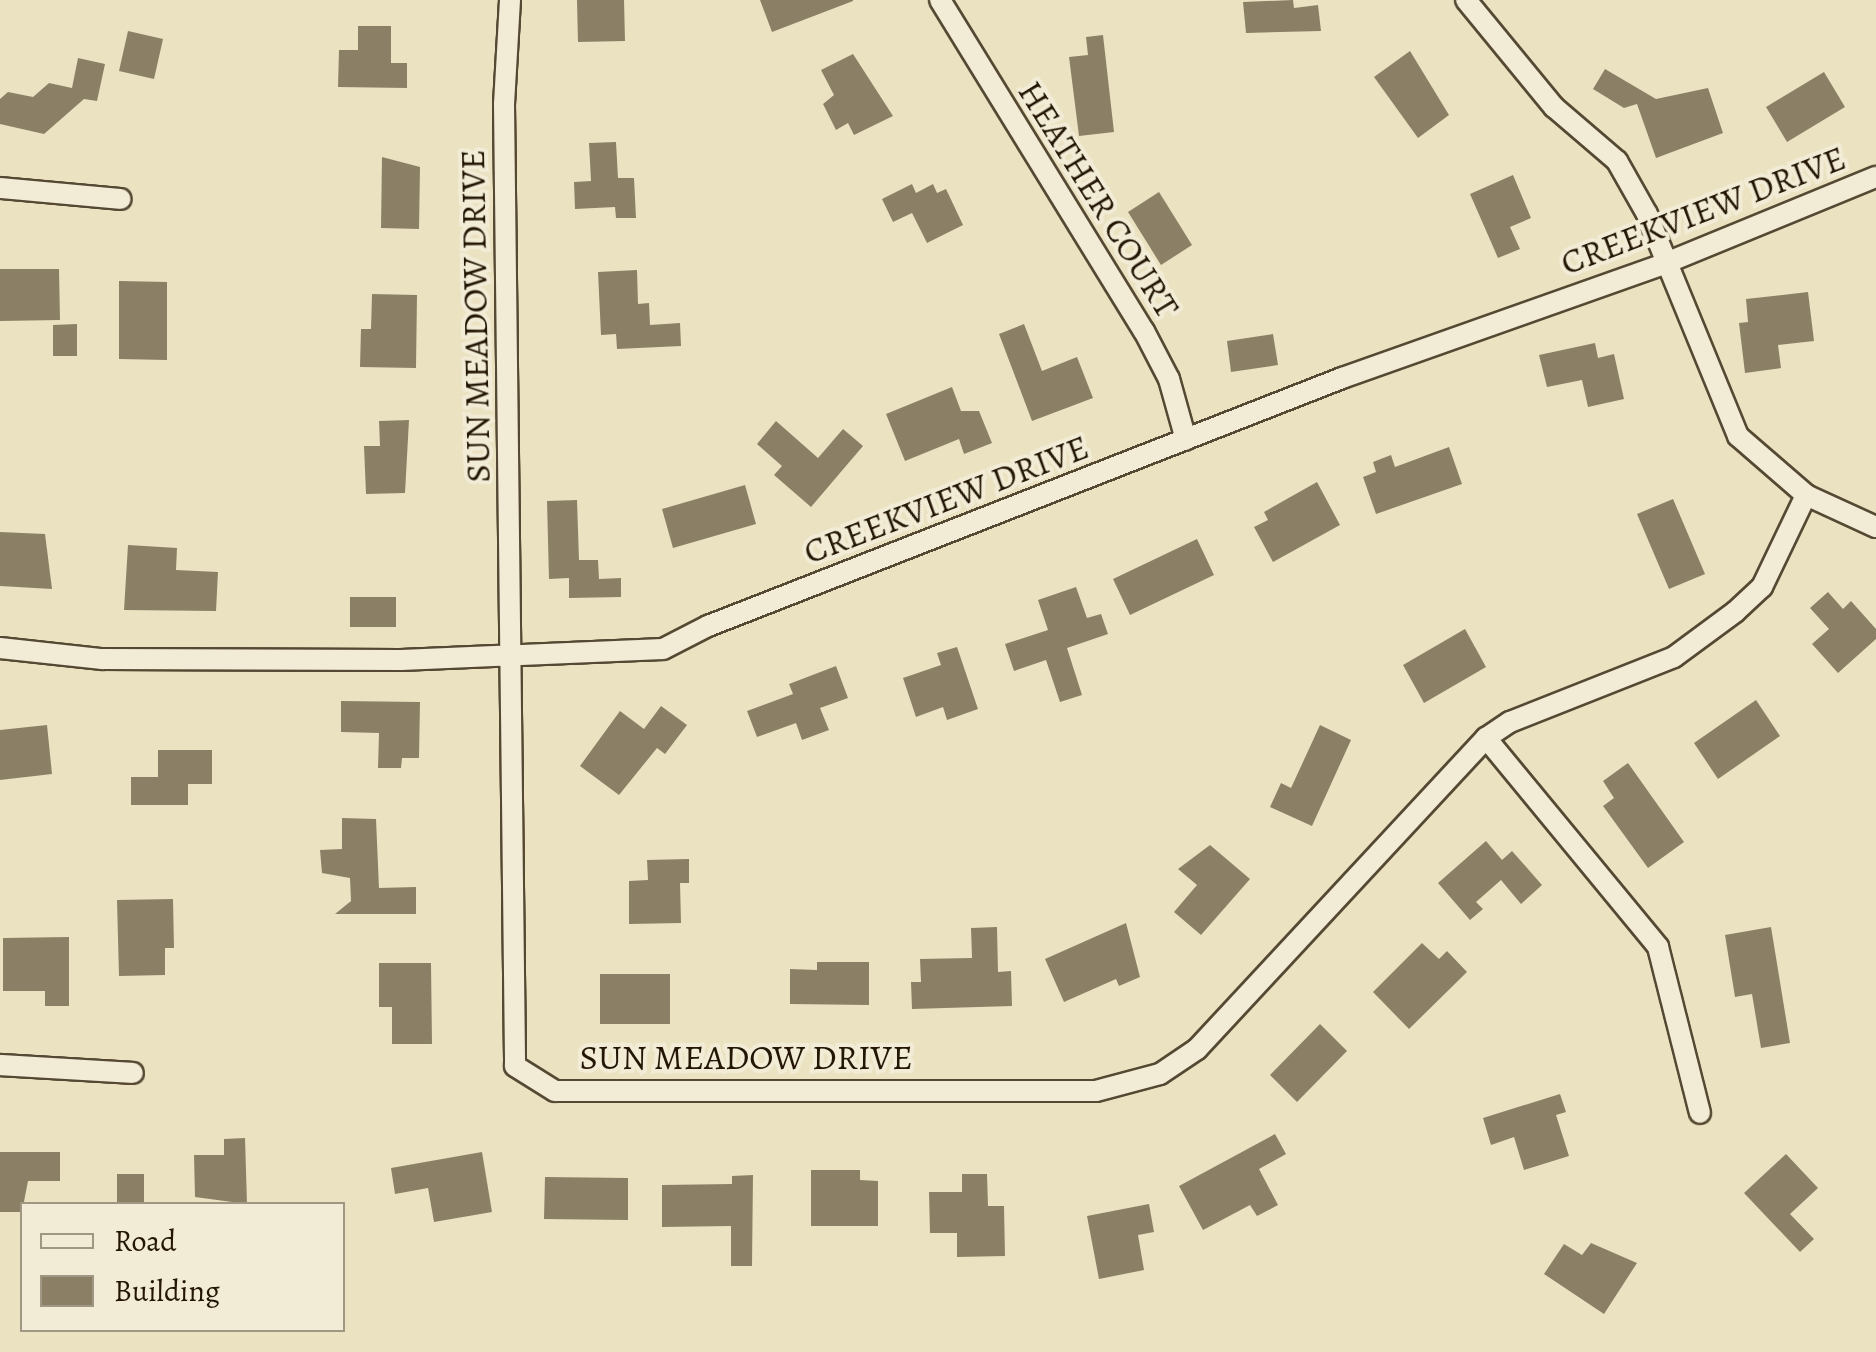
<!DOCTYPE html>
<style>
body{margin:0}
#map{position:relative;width:1876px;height:1352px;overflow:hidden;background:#ebe2c1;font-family:Alegreya,serif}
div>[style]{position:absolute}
.building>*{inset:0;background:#8b8066}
.roads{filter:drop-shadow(2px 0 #554933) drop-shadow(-2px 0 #554933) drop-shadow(0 2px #554933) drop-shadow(0 -2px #554933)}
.minor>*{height:20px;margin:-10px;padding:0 10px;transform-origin:10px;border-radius:10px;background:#f2ecd7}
span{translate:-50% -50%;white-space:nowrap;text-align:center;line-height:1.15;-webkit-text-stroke:8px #f2ecd7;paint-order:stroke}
.street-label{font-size:35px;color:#231604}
.legend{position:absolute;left:20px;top:1202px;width:325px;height:130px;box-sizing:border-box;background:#f2ecd7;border:2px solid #9f9683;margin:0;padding:12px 18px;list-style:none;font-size:30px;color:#231604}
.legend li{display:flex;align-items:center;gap:20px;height:50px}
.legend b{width:50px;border:2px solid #9f9683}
</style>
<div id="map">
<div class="building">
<div style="clip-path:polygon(577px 0,624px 0,625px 41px,578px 42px)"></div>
<div style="clip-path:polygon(760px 0,853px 0,853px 1px,772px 32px)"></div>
<div style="clip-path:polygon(1293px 0,1294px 8px,1318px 5px,1321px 31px,1246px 33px,1243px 2px)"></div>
<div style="clip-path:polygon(358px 26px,391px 26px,391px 63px,407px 63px,407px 88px,338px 87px,339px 50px,358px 50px)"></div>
<div style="clip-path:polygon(128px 31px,163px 39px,154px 79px,119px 71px)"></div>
<div style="clip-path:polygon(1103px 35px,1114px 132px,1079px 136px,1069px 57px,1088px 55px,1086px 37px)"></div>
<div style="clip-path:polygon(1410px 51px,1449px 115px,1418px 138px,1374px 77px)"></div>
<div style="clip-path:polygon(853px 54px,893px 116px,854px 135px,848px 123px,836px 130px,823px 104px,834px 95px,821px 70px)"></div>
<div style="clip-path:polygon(78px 58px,105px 64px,97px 101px,84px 99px,44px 134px,0 124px,0 99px,8px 92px,33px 97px,49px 83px,72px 88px)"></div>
<div style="clip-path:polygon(1605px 69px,1656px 99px,1708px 88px,1723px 133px,1656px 158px,1637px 104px,1624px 108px,1593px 89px)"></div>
<div style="clip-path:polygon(1824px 72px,1845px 107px,1787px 142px,1766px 107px)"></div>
<div style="clip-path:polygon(616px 142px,618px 178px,634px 178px,636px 218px,616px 218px,615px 207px,575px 209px,574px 182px,591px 181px,589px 143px)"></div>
<div style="clip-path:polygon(382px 157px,420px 167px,419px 229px,381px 228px)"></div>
<div style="clip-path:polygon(1513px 175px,1531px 218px,1510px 227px,1520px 249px,1498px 258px,1470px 194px)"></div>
<div style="clip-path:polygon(912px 184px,916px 193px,933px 184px,937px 193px,946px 189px,963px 225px,927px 243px,912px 213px,893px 222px,882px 199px)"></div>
<div style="clip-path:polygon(1159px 192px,1192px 245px,1161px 265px,1128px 212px)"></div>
<div style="clip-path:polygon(0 269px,59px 269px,60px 320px,0 321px)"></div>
<div style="clip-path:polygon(637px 270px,638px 304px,649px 303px,650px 325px,680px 323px,681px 346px,617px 349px,616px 334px,601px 335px,598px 272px)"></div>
<div style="clip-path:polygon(119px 281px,167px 282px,167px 360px,119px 359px)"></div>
<div style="clip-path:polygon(1808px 292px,1814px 341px,1778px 345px,1781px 368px,1745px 373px,1739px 323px,1748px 322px,1746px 299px)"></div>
<div style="clip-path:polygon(372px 294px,417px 295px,416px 368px,360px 367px,361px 329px,371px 329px)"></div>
<div style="clip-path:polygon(77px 324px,77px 356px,53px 356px,53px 325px)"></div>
<div style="clip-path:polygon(1024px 324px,1042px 371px,1077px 357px,1093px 398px,1032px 421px,999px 334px)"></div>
<div style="clip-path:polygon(1273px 334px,1278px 365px,1231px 372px,1227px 341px)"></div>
<div style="clip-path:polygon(1595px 343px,1598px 358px,1614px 354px,1624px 399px,1588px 407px,1582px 380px,1547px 387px,1539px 355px)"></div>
<div style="clip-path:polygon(952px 387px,961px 411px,979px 411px,992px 443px,964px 454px,959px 439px,905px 461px,886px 414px)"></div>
<div style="clip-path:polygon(409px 420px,405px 493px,366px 494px,364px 446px,380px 446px,379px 421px)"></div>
<div style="clip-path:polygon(776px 421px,818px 458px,843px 429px,863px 446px,811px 507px,774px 475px,782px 466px,757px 444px)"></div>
<div style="clip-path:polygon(1449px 447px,1462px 484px,1376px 514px,1363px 477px,1376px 472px,1373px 462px,1391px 455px,1395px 467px)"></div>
<div style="clip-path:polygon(1317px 482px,1340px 525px,1273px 562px,1254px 527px,1268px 520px,1264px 512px)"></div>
<div style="clip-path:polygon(745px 485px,756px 524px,673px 548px,662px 509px)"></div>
<div style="clip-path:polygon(1673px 499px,1705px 574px,1669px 589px,1637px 514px)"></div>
<div style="clip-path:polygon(577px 500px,579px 560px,598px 560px,599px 579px,621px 578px,621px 597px,569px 598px,569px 578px,549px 579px,547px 501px)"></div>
<div style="clip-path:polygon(0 532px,45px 534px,52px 589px,0 586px)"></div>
<div style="clip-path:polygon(1197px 539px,1214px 575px,1130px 615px,1113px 579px)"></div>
<div style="clip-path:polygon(128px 545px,177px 548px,176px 570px,218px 572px,216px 611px,124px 610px)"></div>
<div style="clip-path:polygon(1076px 587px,1087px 618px,1101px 614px,1108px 634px,1067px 648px,1082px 695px,1060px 702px,1046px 660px,1014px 671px,1005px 644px,1048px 630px,1038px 600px)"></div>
<div style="clip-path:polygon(1828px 592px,1843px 609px,1851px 601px,1876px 629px,1876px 639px,1838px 673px,1812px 644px,1829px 629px,1810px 608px)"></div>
<div style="clip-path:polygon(350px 597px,396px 597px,396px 627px,350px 627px)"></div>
<div style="clip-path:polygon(1465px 629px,1486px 667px,1424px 703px,1403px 665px)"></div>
<div style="clip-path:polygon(957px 647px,978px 709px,947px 720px,943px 707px,916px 717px,903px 678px,941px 665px,937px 653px)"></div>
<div style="clip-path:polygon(836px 666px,848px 698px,820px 708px,829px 730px,802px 740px,796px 723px,757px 737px,747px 711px,793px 694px,789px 684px)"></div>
<div style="clip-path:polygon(1756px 700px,1780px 736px,1718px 779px,1694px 743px)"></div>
<div style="clip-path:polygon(341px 701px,420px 702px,419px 758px,402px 758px,401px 768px,378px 768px,379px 733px,341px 732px)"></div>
<div style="clip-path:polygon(661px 706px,687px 725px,665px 754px,657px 748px,619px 795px,580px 766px,620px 711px,644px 729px)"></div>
<div style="clip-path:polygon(47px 725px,52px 774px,0 780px,0 730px)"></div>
<div style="clip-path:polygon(1320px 725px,1351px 740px,1312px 826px,1270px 807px,1281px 783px,1291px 788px)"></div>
<div style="clip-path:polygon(158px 750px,212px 750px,212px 784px,188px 784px,188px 805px,131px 805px,131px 777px,158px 777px)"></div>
<div style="clip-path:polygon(1628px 763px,1684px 842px,1648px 868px,1603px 806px,1614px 798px,1603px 781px)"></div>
<div style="clip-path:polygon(342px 818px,376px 819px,379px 888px,416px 887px,416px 914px,335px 914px,351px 901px,350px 878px,322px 873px,320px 850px,342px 849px)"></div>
<div style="clip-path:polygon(1486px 841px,1502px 860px,1512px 851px,1542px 885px,1521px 904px,1501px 880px,1476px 902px,1483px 909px,1470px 920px,1438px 883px)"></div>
<div style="clip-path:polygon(1210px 845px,1250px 879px,1201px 935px,1174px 912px,1197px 885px,1178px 869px)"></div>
<div style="clip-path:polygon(689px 859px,689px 883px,680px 883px,681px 923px,629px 924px,629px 881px,648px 880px,647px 860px)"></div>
<div style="clip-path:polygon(173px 899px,174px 948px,165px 948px,165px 975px,119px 976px,117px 900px)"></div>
<div style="clip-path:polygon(1126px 923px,1140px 977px,1119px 986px,1116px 979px,1064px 1002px,1045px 959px)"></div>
<div style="clip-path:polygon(997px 927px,998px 972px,1011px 971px,1012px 1006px,912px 1009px,911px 982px,921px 982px,920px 959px,972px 958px,971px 928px)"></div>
<div style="clip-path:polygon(1771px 927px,1790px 1043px,1761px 1048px,1752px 994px,1735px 997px,1725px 935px)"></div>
<div style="clip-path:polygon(69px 937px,69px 1006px,45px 1006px,45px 991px,3px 991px,3px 938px)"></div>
<div style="clip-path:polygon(1422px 943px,1439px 959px,1447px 951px,1467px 972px,1409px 1029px,1373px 992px)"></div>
<div style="clip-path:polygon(817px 962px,869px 962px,869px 1005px,790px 1004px,790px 969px,817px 970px)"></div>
<div style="clip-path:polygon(379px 963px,431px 963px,432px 1044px,392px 1044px,392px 1007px,379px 1007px)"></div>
<div style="clip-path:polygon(600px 974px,670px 974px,670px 1024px,600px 1024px)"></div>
<div style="clip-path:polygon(1320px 1024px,1347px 1051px,1297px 1102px,1270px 1075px)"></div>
<div style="clip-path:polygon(1560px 1094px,1566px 1112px,1556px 1115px,1569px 1156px,1524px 1170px,1514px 1137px,1491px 1145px,1483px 1118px)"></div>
<div style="clip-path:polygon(1275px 1134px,1286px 1154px,1259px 1169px,1278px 1205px,1257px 1216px,1250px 1205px,1203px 1230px,1179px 1186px)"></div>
<div style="clip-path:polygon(245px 1138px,247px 1204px,195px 1197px,194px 1155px,224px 1155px,224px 1139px)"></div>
<div style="clip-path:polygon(0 1152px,60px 1152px,60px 1181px,28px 1181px,22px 1212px,0 1212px)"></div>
<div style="clip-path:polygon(482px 1152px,492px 1212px,434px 1222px,428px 1188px,395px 1194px,391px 1168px)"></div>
<div style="clip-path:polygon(1786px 1154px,1818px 1188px,1790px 1214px,1814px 1239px,1800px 1252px,1744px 1193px)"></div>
<div style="clip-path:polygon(811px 1170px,860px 1170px,860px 1180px,878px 1181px,878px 1226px,811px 1226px)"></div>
<div style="clip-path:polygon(117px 1174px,144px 1174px,144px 1202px,117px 1202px)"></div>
<div style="clip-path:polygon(962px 1174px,987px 1174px,988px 1206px,1004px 1206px,1005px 1256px,957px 1257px,957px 1233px,930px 1233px,929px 1192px,962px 1192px)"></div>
<div style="clip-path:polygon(753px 1175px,752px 1266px,731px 1266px,731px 1226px,662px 1227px,662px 1185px,732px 1184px,732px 1176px)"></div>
<div style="clip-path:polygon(545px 1177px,628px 1178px,628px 1220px,544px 1219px)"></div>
<div style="clip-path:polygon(1149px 1204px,1154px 1232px,1138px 1235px,1144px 1270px,1099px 1279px,1087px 1216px)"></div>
<div style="clip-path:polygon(1591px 1243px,1637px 1263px,1604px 1314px,1544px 1274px,1564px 1244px,1582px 1255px)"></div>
</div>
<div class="roads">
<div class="minor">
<div style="left:510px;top:0;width:104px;rotate:93.3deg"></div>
<div style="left:504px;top:104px;width:962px;rotate:89.34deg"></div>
<div style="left:515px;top:1066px;width:47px;rotate:32deg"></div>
<div style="left:555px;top:1091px;width:541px"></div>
<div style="left:1096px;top:1091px;width:66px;rotate:-14.9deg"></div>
<div style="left:1160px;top:1074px;width:45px;rotate:-34deg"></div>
<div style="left:1197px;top:1049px;width:425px;rotate:-47.1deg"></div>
<div style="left:1486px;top:738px;width:29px;rotate:-34deg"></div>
<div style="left:1510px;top:722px;width:176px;rotate:-21.6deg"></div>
<div style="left:1674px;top:657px;width:76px;rotate:-36.4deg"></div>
<div style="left:1735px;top:612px;width:37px;rotate:-43deg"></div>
<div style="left:1762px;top:587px;width:102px;rotate:-64.4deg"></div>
<div style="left:940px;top:0;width:389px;rotate:58.4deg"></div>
<div style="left:1144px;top:331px;width:54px;rotate:62.5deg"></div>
<div style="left:1169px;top:379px;width:63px;rotate:74.4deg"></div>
<div style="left:1466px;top:0;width:139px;rotate:50.6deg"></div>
<div style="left:1554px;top:107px;width:83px;rotate:40.6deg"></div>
<div style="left:1617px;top:161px;width:61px;rotate:60.5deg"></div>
<div style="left:1647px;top:214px;width:240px;rotate:67.7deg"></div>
<div style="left:1738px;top:436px;width:90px;rotate:40.9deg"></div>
<div style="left:1806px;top:495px;width:77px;rotate:24.6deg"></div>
<div style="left:0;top:188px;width:121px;rotate:5.2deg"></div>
<div style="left:0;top:648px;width:103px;rotate:6.2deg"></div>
<div style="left:102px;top:659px;width:299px;rotate:0.2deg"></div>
<div style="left:401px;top:660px;width:262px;rotate:-2.4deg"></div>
<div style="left:663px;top:649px;width:51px;rotate:-27.1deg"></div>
<div style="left:708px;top:626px;width:681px;rotate:-21.36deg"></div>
<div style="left:1342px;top:378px;width:344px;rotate:-19.5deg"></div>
<div style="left:1666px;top:263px;width:227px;rotate:-22.3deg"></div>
<div style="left:1486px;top:738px;width:271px;rotate:50.5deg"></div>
<div style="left:1658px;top:947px;width:171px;rotate:75.8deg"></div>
<div style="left:0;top:1065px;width:133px;rotate:3.4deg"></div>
</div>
</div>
<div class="street-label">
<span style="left:1099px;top:199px;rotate:58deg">HEATHER COURT</span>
<span style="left:1703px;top:210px;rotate:-21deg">CREEKVIEW DRIVE</span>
<span style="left:475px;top:316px;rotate:-91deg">SUN MEADOW DRIVE</span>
<span style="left:946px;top:499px;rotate:-21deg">CREEKVIEW DRIVE</span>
<span style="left:746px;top:1057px">SUN MEADOW DRIVE</span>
</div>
<ul class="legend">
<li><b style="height:12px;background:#f2ecd7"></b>Road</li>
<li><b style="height:28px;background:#8b8066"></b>Building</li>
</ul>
</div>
